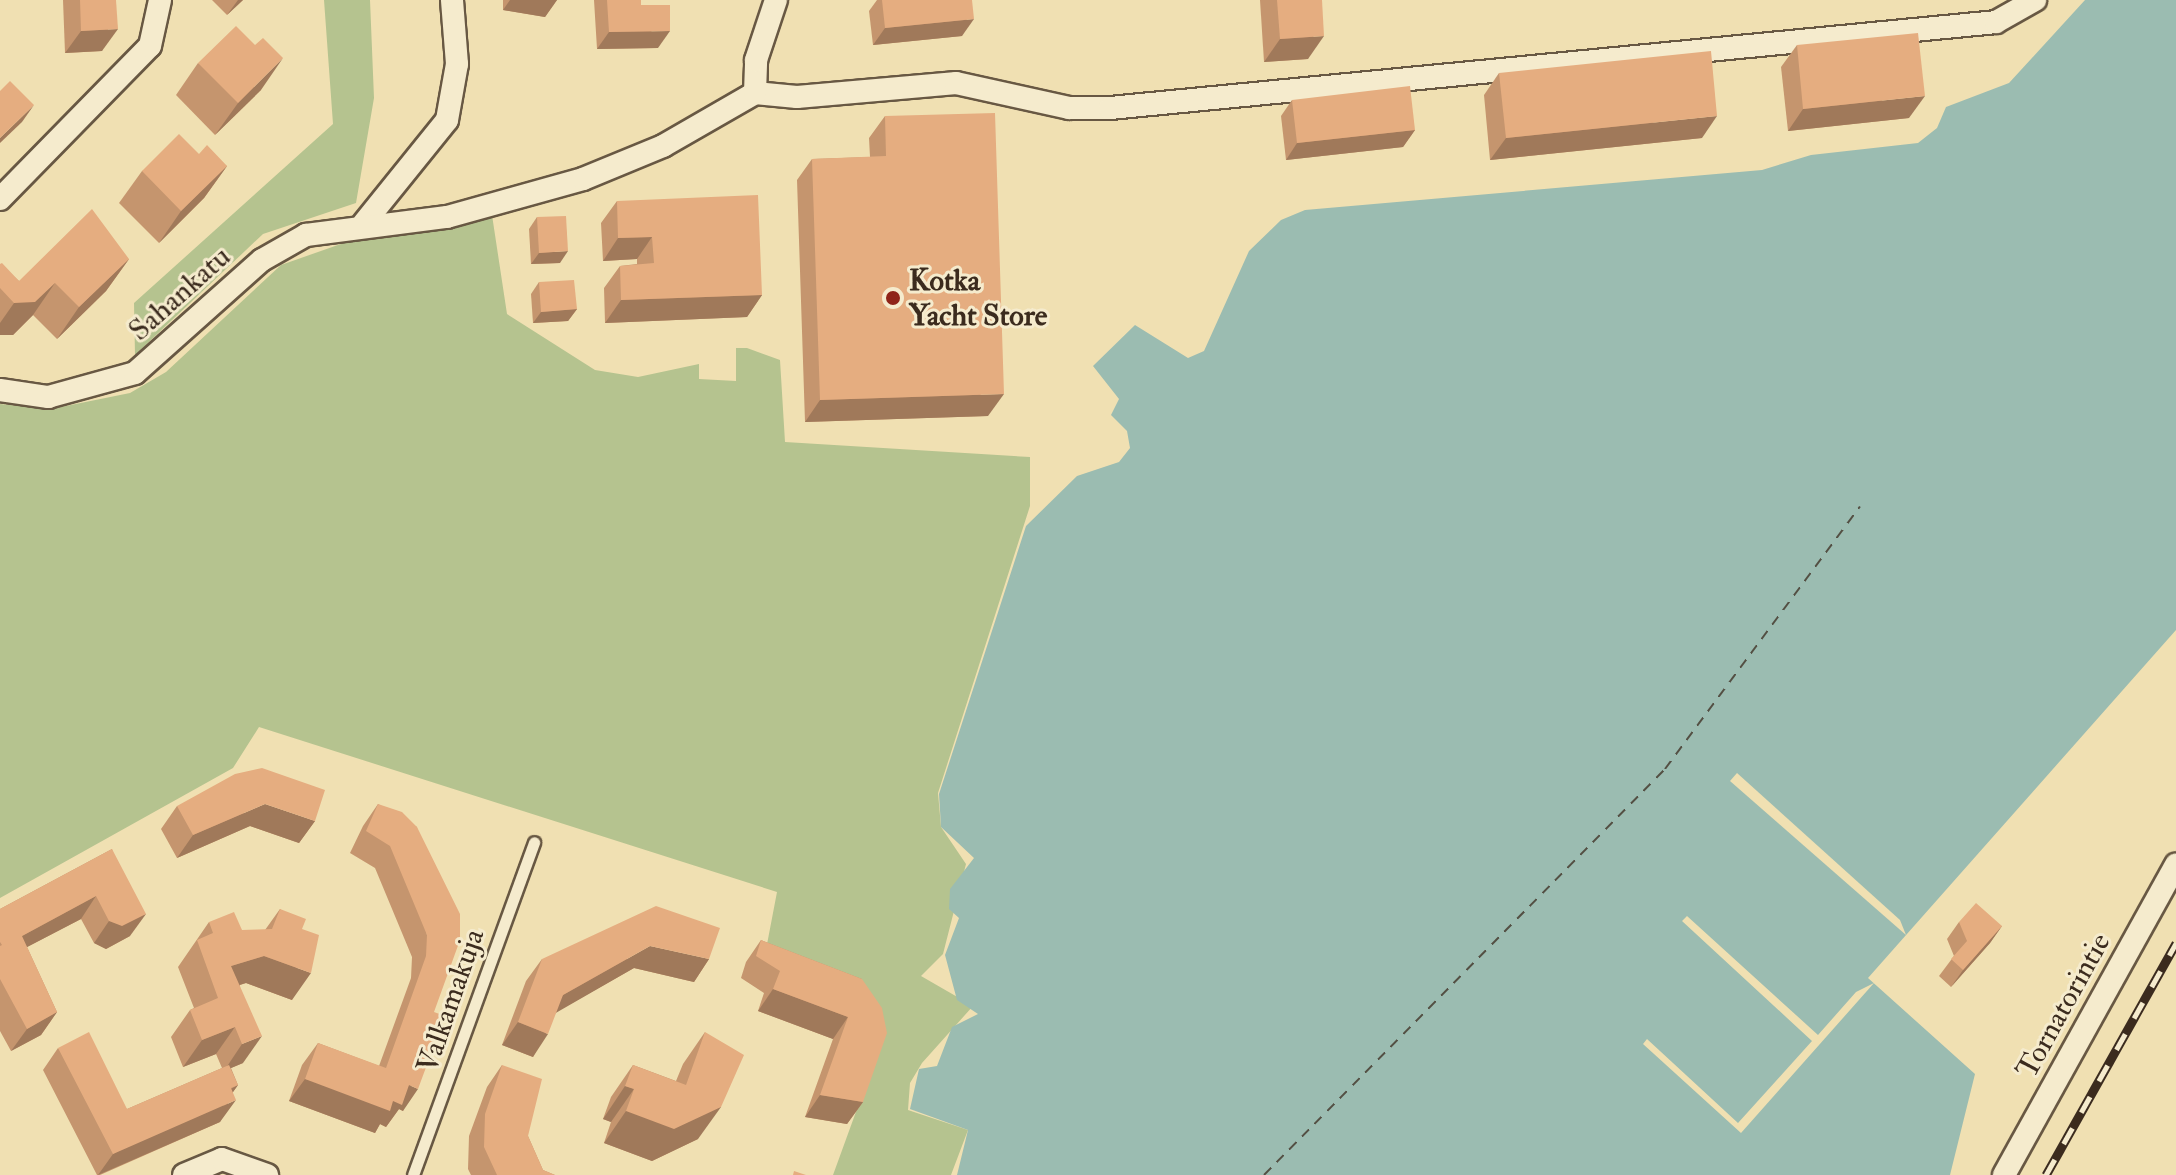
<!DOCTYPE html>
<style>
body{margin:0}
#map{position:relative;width:2176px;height:1175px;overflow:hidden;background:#f0e0b2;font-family:"IM FELL Double Pica",serif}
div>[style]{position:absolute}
.green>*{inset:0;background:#b5c38f}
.water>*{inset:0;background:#9bbcb1}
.pier>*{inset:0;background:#f0e0b2}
.ferry>*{height:2px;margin-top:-1px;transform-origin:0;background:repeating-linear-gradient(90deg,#534f43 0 10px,transparent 0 18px)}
.roads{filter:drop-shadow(2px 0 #685843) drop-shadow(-2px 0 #685843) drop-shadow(0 2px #685843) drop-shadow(0 -2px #685843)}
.lane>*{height:11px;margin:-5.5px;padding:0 5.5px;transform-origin:5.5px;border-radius:5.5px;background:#f5ebcd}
.street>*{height:22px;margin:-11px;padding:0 11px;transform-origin:11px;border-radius:11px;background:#f5ebcd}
.rail>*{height:9px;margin-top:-4.5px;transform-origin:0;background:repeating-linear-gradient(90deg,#f5ebcd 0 18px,#3b2b1e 0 36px);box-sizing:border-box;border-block:2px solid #3b2b1e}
.wall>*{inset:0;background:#c5956e}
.shaded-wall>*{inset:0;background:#a0795a}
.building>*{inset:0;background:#e5ad80}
.dots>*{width:22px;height:22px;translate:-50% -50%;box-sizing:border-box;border:4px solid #f5ebcd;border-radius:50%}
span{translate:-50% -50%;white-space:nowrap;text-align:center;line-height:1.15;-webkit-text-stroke:6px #f5ebcd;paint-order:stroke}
.poi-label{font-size:30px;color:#3b2b1e;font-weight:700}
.left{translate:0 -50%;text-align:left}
.street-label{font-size:30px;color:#3b2b1e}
</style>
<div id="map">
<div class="green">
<div style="clip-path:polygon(324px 0,370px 0,374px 98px,356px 203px,263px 234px,135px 355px,134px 303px,333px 124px)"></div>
<div style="clip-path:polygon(492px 215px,507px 314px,595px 370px,638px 377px,699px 364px,699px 379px,736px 381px,736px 348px,747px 348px,780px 360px,785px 442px,1030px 457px,1030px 506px,938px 793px,941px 827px,966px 864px,943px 954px,921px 976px,973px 1006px,922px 1063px,910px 1083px,908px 1110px,968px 1130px,951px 1175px,833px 1175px,877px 1054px,764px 960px,777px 892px,259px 727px,233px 768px,0 898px,0 404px,51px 409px,130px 393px,166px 372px,281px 265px,355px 239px)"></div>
</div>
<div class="water">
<div style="clip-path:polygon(2085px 0,2176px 0,2176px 630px,1868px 978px,1975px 1074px,1950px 1175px,957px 1175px,968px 1130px,910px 1109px,919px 1069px,937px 1066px,952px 1027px,978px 1014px,957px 1000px,945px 955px,959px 918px,949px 909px,950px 889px,974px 858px,941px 827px,939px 794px,1026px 526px,1077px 476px,1119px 462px,1130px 448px,1127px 431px,1111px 415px,1119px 399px,1093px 366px,1135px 325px,1188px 358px,1204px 351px,1249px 251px,1281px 220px,1305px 210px,1762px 170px,1811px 155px,1918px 143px,1937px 128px,1946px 107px,2009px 83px)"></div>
</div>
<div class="pier">
<div style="clip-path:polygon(1737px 773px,1900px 920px,1906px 935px,1730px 781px)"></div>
<div style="clip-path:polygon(1687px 916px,1818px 1035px,1856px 992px,1874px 983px,1741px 1133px,1643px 1044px,1647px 1039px,1738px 1123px,1812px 1041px,1682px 921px)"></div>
</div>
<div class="ferry">
<div style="left:1264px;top:1175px;width:571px;rotate:-45.35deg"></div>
<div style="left:1665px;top:769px;width:327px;rotate:-53.4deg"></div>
</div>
<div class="roads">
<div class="lane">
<div style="left:413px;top:1175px;width:354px;rotate:-70deg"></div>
</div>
<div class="street">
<div style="left:755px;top:93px;width:42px;rotate:5.4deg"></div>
<div style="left:797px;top:97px;width:160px;rotate:-5deg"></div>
<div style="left:956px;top:83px;width:116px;rotate:12.5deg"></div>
<div style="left:1069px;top:108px;width:41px"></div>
<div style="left:1110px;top:108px;width:890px;rotate:-5.54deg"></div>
<div style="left:1996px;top:22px;width:45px;rotate:-29.4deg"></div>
<div style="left:0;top:199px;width:214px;rotate:-45.6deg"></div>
<div style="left:150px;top:46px;width:47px;rotate:-77.7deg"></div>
<div style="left:364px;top:223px;width:132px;rotate:-51.1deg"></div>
<div style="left:447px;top:120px;width:57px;rotate:-79.9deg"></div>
<div style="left:457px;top:64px;width:64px;rotate:-94.5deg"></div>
<div style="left:0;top:390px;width:49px;rotate:8.3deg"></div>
<div style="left:48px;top:397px;width:90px;rotate:-15.4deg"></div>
<div style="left:135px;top:373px;width:170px;rotate:-41.7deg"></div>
<div style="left:262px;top:260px;width:51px;rotate:-29.6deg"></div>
<div style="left:306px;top:235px;width:142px;rotate:-7.3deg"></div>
<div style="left:447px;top:217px;width:141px;rotate:-15.6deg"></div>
<div style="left:583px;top:179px;width:87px;rotate:-22.4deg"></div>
<div style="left:663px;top:146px;width:106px;rotate:-29.9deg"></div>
<div style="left:755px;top:93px;width:33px;rotate:-88deg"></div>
<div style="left:756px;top:60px;width:63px;rotate:-71.6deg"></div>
<div style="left:184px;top:1175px;width:41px;rotate:-22.8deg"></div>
<div style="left:222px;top:1159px;width:48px;rotate:19.6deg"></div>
<div style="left:2004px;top:1175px;width:355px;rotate:-61deg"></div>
</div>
</div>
<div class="rail">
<div style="left:2046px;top:1175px;width:266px;rotate:-60.7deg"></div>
</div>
<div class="wall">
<div style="clip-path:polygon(63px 0,116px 0,102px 51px,65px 53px)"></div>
<div style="clip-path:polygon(212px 0,243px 0,227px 15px)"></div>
<div style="clip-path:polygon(503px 0,557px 0,545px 17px,503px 10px)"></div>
<div style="clip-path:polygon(594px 0,641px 0,641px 5px,658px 48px,597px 49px)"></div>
<div style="clip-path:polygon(877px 0,972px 0,962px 36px,873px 45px,869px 11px)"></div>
<div style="clip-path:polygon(1260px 0,1322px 0,1308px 59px,1264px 62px)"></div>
<div style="clip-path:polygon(1797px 45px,1909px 118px,1788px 131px,1781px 67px)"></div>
<div style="clip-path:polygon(198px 63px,261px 90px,215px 135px,176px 95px)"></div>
<div style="clip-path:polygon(1499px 73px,1702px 138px,1490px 160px,1484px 95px)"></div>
<div style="clip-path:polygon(1292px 100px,1415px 130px,1403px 147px,1286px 160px,1281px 116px)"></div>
<div style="clip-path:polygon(885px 116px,988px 416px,805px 422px,797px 180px,812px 159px,870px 157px,869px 138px)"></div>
<div style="clip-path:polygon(199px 154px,227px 166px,204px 198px,159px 243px,119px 203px,142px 171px)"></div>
<div style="clip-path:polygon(617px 201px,762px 295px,747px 317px,605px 323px,604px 288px,620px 266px,637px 264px,637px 259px,603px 261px,601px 223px)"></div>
<div style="clip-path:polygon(537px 217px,560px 263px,531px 264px,529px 229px)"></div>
<div style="clip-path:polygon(129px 259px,106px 291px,57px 339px,33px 315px,13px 335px,0 335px,0 264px,19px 281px)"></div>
<div style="clip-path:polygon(539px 282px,577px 309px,568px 321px,533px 323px,531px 294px)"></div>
<div style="clip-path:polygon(378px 804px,417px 827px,434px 1012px,403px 1111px,399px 1109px,386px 1127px,380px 1124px,375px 1133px,289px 1101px,302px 1065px,318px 1043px,379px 1066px,411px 978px,412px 957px,375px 868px,350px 853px,363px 826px)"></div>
<div style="clip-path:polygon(177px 806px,315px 821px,299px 843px,250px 826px,177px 858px,161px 829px)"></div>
<div style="clip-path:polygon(112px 849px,130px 936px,106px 949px,94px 943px,81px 919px,27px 947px,57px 1012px,41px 1035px,11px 1051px,0 1031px,0 909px)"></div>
<div style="clip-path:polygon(280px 909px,302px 929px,292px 1000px,246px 983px,240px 985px,243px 1063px,231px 1068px,238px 1085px,233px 1092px,220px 1122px,100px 1175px,97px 1175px,43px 1070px,58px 1048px,127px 1109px,222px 1068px,216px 1054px,183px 1067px,171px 1037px,190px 1010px,194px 1008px,178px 967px,209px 922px,242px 930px,265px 930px)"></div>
<div style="clip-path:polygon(1959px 922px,2002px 926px,1990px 943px,1951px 987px,1939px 976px,1954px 956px,1947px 939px)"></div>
<div style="clip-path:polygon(761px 940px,862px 979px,863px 1102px,847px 1124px,805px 1117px,833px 1039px,758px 1011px,764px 993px,741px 978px,746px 962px)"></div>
<div style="clip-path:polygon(542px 959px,709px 959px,694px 982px,634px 968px,556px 1012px,533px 1057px,502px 1045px,526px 981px)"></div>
<div style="clip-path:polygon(705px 1032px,698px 1139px,652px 1161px,604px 1143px,611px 1122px,603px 1119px,611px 1097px,633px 1065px,676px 1081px,683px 1064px)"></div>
<div style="clip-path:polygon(502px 1065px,528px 1136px,543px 1170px,555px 1175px,471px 1175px,468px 1169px,469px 1136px,487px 1087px)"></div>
</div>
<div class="shaded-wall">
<div style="clip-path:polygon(238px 0,243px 0,227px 15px)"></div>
<div style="clip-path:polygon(510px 0,557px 0,545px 17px,503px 10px)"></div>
<div style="clip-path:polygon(974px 19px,962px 36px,873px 45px,885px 28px)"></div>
<div style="clip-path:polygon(118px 29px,102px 51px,65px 53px,81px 31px)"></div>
<div style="clip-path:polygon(670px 31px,658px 48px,597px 49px,609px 32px)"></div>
<div style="clip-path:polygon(1324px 36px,1308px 59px,1264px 62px,1280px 39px)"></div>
<div style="clip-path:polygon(283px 58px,261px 90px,215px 135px,238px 103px)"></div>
<div style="clip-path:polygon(1925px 96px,1909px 118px,1788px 131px,1803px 109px)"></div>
<div style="clip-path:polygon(34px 105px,22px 122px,0 143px,0 138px)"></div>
<div style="clip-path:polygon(1717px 116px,1702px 138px,1490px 160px,1506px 138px)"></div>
<div style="clip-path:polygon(1415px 130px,1403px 147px,1286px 160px,1297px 143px)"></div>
<div style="clip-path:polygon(227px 166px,204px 198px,159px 243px,181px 211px)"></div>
<div style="clip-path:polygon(652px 237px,637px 259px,603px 261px,618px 238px)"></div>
<div style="clip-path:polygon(568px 251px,560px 263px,531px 264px,539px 253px)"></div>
<div style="clip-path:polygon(129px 259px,106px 291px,57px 339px,79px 307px)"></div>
<div style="clip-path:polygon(55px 283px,33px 315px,13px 335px,0 335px,0 323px,14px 303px)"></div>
<div style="clip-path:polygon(762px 295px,747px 317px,605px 323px,621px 300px)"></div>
<div style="clip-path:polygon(577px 309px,568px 321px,533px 323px,541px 312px)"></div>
<div style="clip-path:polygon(1004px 394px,988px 416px,805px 422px,820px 400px)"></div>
<div style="clip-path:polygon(265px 804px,315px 821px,299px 843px,250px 826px,177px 858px,193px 835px)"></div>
<div style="clip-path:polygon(96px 896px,81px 919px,6px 958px,22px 936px)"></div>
<div style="clip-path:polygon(146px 914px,130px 936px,106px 949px,94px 943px,109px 921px)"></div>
<div style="clip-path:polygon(2002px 926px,1990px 943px,1951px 987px,1963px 970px)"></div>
<div style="clip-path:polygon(650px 946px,709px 959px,694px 982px,634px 968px,547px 1018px,563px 995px)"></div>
<div style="clip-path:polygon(264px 956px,311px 973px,292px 1000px,246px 983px,216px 992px,231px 966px)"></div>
<div style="clip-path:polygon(773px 989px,848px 1017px,833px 1039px,758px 1011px)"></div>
<div style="clip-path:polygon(57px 1012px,41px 1035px,11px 1051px,27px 1029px)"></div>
<div style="clip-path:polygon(518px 1022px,548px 1034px,533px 1057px,502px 1045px)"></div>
<div style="clip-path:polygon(235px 1027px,216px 1054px,183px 1067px,202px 1040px)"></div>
<div style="clip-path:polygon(262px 1036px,243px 1063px,224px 1071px,242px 1044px)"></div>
<div style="clip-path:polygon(305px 1079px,393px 1101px,409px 1085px,418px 1089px,403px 1111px,399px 1109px,386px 1127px,380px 1124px,375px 1133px,289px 1101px)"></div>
<div style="clip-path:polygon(238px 1085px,223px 1106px,236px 1100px,220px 1122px,98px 1175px,113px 1154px)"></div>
<div style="clip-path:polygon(625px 1086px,634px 1089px,611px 1122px,603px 1119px)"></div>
<div style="clip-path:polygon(820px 1095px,863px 1102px,847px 1124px,805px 1117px)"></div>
<div style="clip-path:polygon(721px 1107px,698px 1139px,652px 1161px,604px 1143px,626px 1111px)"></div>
</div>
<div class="building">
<div style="clip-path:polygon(80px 0,116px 0,118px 29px,81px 31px)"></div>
<div style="clip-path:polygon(607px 0,641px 0,641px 5px,670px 5px,670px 31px,609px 32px)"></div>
<div style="clip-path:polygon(882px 0,972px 0,974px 19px,885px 28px)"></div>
<div style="clip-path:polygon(1277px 0,1322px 0,1324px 36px,1280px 39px)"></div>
<div style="clip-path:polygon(236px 26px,255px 45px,263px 38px,283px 58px,238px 103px,198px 63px)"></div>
<div style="clip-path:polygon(1918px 33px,1925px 96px,1803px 109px,1797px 45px)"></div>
<div style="clip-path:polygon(1711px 51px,1717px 116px,1506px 138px,1499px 73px)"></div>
<div style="clip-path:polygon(10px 81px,34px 105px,0 138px,0 91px)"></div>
<div style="clip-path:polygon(1410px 86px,1415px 130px,1297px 143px,1292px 100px)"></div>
<div style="clip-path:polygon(995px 113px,1004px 394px,820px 400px,812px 159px,886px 156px,885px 116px)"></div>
<div style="clip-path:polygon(179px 134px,199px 154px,207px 145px,227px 166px,181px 211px,142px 171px)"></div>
<div style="clip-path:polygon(758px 195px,762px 295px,621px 300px,620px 266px,654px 263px,652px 237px,618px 238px,617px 201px)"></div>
<div style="clip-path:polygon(92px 209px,129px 259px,79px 307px,55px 283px,35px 302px,14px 303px,0 288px,0 264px,2px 263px,19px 281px)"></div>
<div style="clip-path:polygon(566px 216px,568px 251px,539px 253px,537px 217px)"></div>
<div style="clip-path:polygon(574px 280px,577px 309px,541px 312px,539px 282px)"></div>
<div style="clip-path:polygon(262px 768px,325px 790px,315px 821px,265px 804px,193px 835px,177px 806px,235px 774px)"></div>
<div style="clip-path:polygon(378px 804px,402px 812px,417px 827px,460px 914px,460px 940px,434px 1012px,445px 1016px,418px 1089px,409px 1085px,402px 1105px,393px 1101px,390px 1111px,305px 1079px,318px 1043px,386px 1068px,426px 956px,427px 935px,390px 846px,366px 831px)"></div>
<div style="clip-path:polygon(112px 849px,146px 914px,122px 926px,109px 921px,96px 896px,22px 936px,57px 1012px,27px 1029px,0 979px,0 946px,2px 945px,0 942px,0 909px)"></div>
<div style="clip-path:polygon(1976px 903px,2002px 926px,1963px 970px,1951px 959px,1967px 941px,1959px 922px)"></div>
<div style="clip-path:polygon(656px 906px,720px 928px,709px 959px,650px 946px,563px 995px,548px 1034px,518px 1022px,542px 959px)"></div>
<div style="clip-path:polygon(280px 909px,306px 919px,302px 929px,319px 935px,311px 973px,264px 956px,231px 966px,262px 1036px,242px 1044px,235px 1027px,202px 1040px,190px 1010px,218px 998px,197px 940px,213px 933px,209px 922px,234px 912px,242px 930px,272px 929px)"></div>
<div style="clip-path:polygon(761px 940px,862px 979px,882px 1008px,887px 1033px,863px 1102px,820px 1095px,848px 1017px,773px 989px,780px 971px,756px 956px)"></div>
<div style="clip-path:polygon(89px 1032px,127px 1109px,229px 1065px,238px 1085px,231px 1088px,236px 1100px,113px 1154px,58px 1048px)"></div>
<div style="clip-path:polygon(705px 1032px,744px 1055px,721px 1107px,674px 1129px,626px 1111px,634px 1089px,625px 1086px,633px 1065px,686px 1085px)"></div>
<div style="clip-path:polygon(502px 1065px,542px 1079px,528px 1136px,543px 1170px,555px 1175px,497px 1175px,484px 1147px,485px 1114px)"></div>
<div style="clip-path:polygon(794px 1171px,806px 1175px,793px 1175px)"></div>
</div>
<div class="dots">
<div style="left:893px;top:298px;background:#8f2418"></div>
</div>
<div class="poi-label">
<span class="left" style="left:909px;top:298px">Kotka<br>Yacht Store</span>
</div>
<div class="street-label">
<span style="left:180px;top:294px;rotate:-42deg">Sahankatu</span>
<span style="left:451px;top:1001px;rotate:-71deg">Valkamakuja</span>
<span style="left:2064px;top:1006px;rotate:-61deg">Tornatorintie</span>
</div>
</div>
